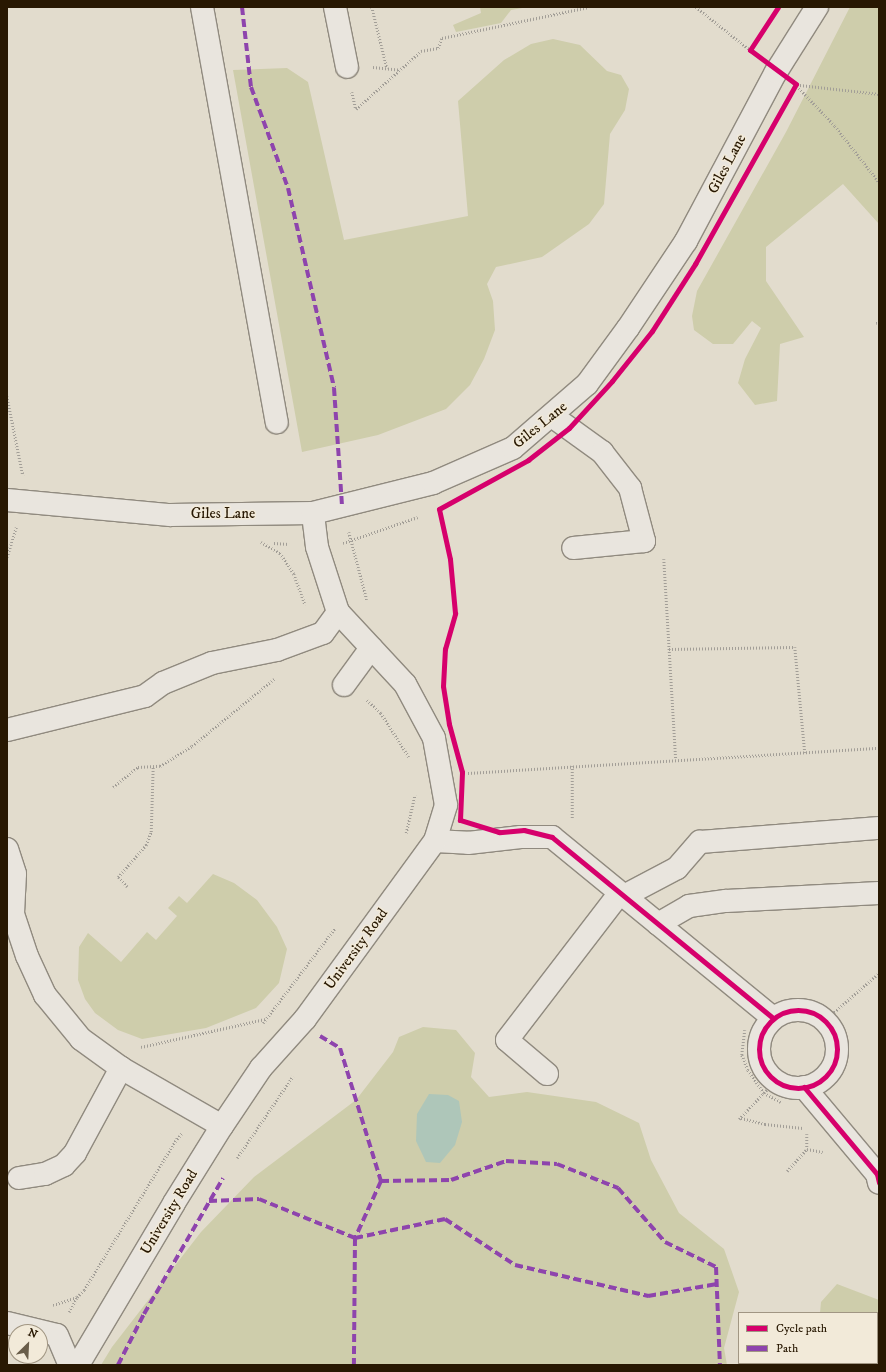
<!DOCTYPE html>
<style>
body{margin:0}
#map{position:relative;width:886px;height:1372px;overflow:hidden;background:#e2dccd;font-family:"IM FELL DW Pica",serif}
div>[style]{position:absolute}
.green>*{inset:0;background:#cecdab}
.water>*{inset:0;background:#aec6b9}
.path>*{height:2.5px;margin-top:-1.25px;transform-origin:0;background:repeating-linear-gradient(90deg,#a29e97 0 1px,transparent 0 3px)}
.roads{filter:drop-shadow(1px 0 #908a7f) drop-shadow(-1px 0 #908a7f) drop-shadow(0 1px #908a7f) drop-shadow(0 -1px #908a7f)}
.minor>*{height:22px;margin:-11px;padding:0 11px;transform-origin:11px;border-radius:11px;background:#e9e5de}
.minor>.ring{margin:-11px;padding:0;box-sizing:content-box;background:none;border:22px solid #e9e5de;border-radius:50%}
.quiet>*{height:4px;margin-top:-2px;transform-origin:0;background:repeating-linear-gradient(90deg,#8e44ad 0 8px,transparent 0 12px)}
.cycleway>*{height:5px;margin:-2.5px;padding:0 2.5px;transform-origin:2.5px;border-radius:2.5px;background:#d6006c}
.cycleway>.ring{margin:-2.5px;padding:0;box-sizing:content-box;background:none;border:5px solid #d6006c;border-radius:50%}
span{translate:-50% -50%;white-space:nowrap;text-align:center;line-height:1.15;-webkit-text-stroke:3px #f2ead9;paint-order:stroke}
.street-label{font-size:15px;color:#281802}
.frame{position:absolute;inset:0;border:8px solid #281802;pointer-events:none}
.legend{position:absolute;left:738px;top:1312px;width:140px;height:52px;box-sizing:border-box;background:#f2ead9;border:1px solid #a19683;margin:0;padding:5px 7px;list-style:none;font-size:12px;color:#281802}
.legend li{display:flex;align-items:center;gap:8px;height:20px}
.legend b{width:20px;border:1px solid #a19683}
.north{position:absolute;left:8px;top:1324px;width:40px;height:40px;box-sizing:border-box;background:#f2ead9;border:1px solid #a19683;border-radius:50%;rotate:24deg;font-size:11px;font-weight:700;line-height:16px;text-align:center;color:#281802}
.north::after{content:'';display:block;margin:auto;width:14px;height:18px;background:#695d49;clip-path:polygon(50% 0,100% 100%,50% 72%,0 100%)}
</style>
<div id="map">
<div class="green">
<div style="clip-path:polygon(480px 7px,528px 7px,511px 10px,501px 23px,456px 32px,453px 25px,481px 13px)"></div>
<div style="clip-path:polygon(850px 7px,879px 7px,879px 224px,843px 184px,766px 247px,766px 281px,804px 337px,780px 344px,777px 401px,755px 405px,738px 383px,745px 359px,761px 328px,752px 321px,733px 344px,713px 344px,694px 330px,692px 316px,697px 291px,786px 132px)"></div>
<div style="clip-path:polygon(553px 39px,580px 45px,607px 71px,621px 75px,629px 89px,625px 110px,610px 134px,604px 204px,589px 224px,542px 257px,496px 267px,487px 284px,493px 301px,495px 330px,484px 359px,470px 385px,446px 409px,378px 435px,302px 452px,233px 70px,287px 68px,308px 82px,344px 240px,468px 216px,458px 101px,504px 60px,531px 44px)"></div>
<div style="clip-path:polygon(213px 874px,234px 883px,257px 900px,277px 927px,287px 949px,279px 983px,256px 1008px,206px 1028px,142px 1039px,118px 1030px,95px 1013px,85px 999px,78px 980px,79px 947px,88px 933px,121px 962px,147px 932px,156px 940px,177px 916px,168px 908px,179px 896px,187px 903px)"></div>
<div style="clip-path:polygon(423px 1027px,456px 1030px,475px 1053px,471px 1077px,489px 1097px,527px 1092px,596px 1102px,639px 1123px,651px 1160px,679px 1213px,724px 1249px,739px 1292px,724px 1348px,727px 1365px,101px 1365px,112px 1347px,201px 1232px,254px 1177px,356px 1100px,393px 1052px,399px 1037px)"></div>
<div style="clip-path:polygon(837px 1284px,879px 1300px,879px 1365px,812px 1365px,877px 1363px,877px 1313px,820px 1313px,821px 1302px)"></div>
</div>
<div class="water">
<div style="clip-path:polygon(429px 1094px,448px 1095px,459px 1101px,462px 1122px,455px 1145px,440px 1163px,426px 1162px,416px 1141px,417px 1114px)"></div>
</div>
<div class="path">
<div style="left:372px;top:7px;width:63px;rotate:76.2deg"></div>
<div style="left:696px;top:7px;width:69px;rotate:38.5deg"></div>
<div style="left:373px;top:67px;width:27px;rotate:6deg"></div>
<div style="left:800px;top:85px;width:80px;rotate:6.5deg"></div>
<div style="left:799px;top:88px;width:52px;rotate:46.5deg"></div>
<div style="left:835px;top:126px;width:71px;rotate:51.8deg"></div>
<div style="left:352px;top:92px;width:17px;rotate:77deg"></div>
<div style="left:356px;top:109px;width:87px;rotate:-41.7deg"></div>
<div style="left:421px;top:51px;width:17px;rotate:-10deg"></div>
<div style="left:438px;top:48px;width:11px;rotate:-68deg"></div>
<div style="left:442px;top:38px;width:150px;rotate:-11.9deg"></div>
<div style="left:876px;top:323px;width:3px;rotate:-18deg"></div>
<div style="left:7px;top:396px;width:81px;rotate:78.6deg"></div>
<div style="left:349px;top:532px;width:70px;rotate:75.2deg"></div>
<div style="left:261px;top:542px;width:22px;rotate:30deg"></div>
<div style="left:280px;top:553px;width:25px;rotate:56deg"></div>
<div style="left:294px;top:574px;width:33px;rotate:70deg"></div>
<div style="left:274px;top:543px;width:15px;rotate:4deg"></div>
<div style="left:343px;top:543px;width:79px;rotate:-19.1deg"></div>
<div style="left:7px;top:557px;width:31px;rotate:-73deg"></div>
<div style="left:664px;top:559px;width:201px;rotate:86.6deg"></div>
<div style="left:669px;top:649px;width:126px;rotate:-0.9deg"></div>
<div style="left:795px;top:647px;width:106px;rotate:84.6deg"></div>
<div style="left:367px;top:700px;width:19px;rotate:43deg"></div>
<div style="left:381px;top:713px;width:52px;rotate:57.5deg"></div>
<div style="left:468px;top:773px;width:412px;rotate:-3.5deg"></div>
<div style="left:113px;top:787px;width:32px;rotate:-39deg"></div>
<div style="left:138px;top:767px;width:22px;rotate:-3deg"></div>
<div style="left:160px;top:766px;width:38px;rotate:-32deg"></div>
<div style="left:192px;top:746px;width:106px;rotate:-39.3deg"></div>
<div style="left:572px;top:818px;width:52px;rotate:-90deg"></div>
<div style="left:406px;top:833px;width:39px;rotate:-77deg"></div>
<div style="left:127px;top:887px;width:13px;rotate:-132deg"></div>
<div style="left:118px;top:877px;width:43px;rotate:-48.8deg"></div>
<div style="left:146px;top:845px;width:14px;rotate:-69deg"></div>
<div style="left:151px;top:832px;width:66px;rotate:-88.3deg"></div>
<div style="left:825px;top:1020px;width:72px;rotate:-41deg"></div>
<div style="left:263px;top:1023px;width:119px;rotate:-52.8deg"></div>
<div style="left:745px;top:1030px;width:25px;rotate:97deg"></div>
<div style="left:742px;top:1055px;width:16px;rotate:68deg"></div>
<div style="left:748px;top:1070px;width:28px;rotate:55deg"></div>
<div style="left:764px;top:1093px;width:19px;rotate:28deg"></div>
<div style="left:141px;top:1047px;width:127px;rotate:-12.7deg"></div>
<div style="left:741px;top:1118px;width:25px;rotate:14deg"></div>
<div style="left:765px;top:1124px;width:38px;rotate:6deg"></div>
<div style="left:739px;top:1119px;width:52px;rotate:-46.5deg"></div>
<div style="left:807px;top:1134px;width:15px;rotate:90deg"></div>
<div style="left:807px;top:1149px;width:16px;rotate:11deg"></div>
<div style="left:177px;top:1139px;width:8px;rotate:-50deg"></div>
<div style="left:237px;top:1158px;width:99px;rotate:-55.7deg"></div>
<div style="left:787px;top:1171px;width:30px;rotate:-48deg"></div>
<div style="left:53px;top:1305px;width:25px;rotate:-18deg"></div>
<div style="left:77px;top:1297px;width:10px;rotate:-45deg"></div>
<div style="left:84px;top:1290px;width:178px;rotate:-58.5deg"></div>
<div style="left:69px;top:1312px;width:17px;rotate:-62deg"></div>
</div>
<div class="roads">
<div class="minor">
<div style="left:202px;top:7px;width:422px;rotate:79.8deg"></div>
<div style="left:335px;top:7px;width:61px;rotate:78.7deg"></div>
<div style="left:552px;top:416px;width:62px;rotate:35.8deg"></div>
<div style="left:602px;top:452px;width:46px;rotate:52.1deg"></div>
<div style="left:630px;top:488px;width:55px;rotate:75.2deg"></div>
<div style="left:644px;top:541px;width:71px;rotate:174.4deg"></div>
<div style="left:7px;top:500px;width:164px;rotate:5.3deg"></div>
<div style="left:170px;top:515px;width:143px;rotate:-0.8deg"></div>
<div style="left:313px;top:513px;width:124px;rotate:-14deg"></div>
<div style="left:433px;top:483px;width:87px;rotate:-23.6deg"></div>
<div style="left:513px;top:448px;width:98px;rotate:-40.9deg"></div>
<div style="left:587px;top:384px;width:69px;rotate:-53.8deg"></div>
<div style="left:628px;top:328px;width:105px;rotate:-56.3deg"></div>
<div style="left:686px;top:241px;width:191px;rotate:-62deg"></div>
<div style="left:776px;top:72px;width:77px;rotate:-57.8deg"></div>
<div style="left:344px;top:685px;width:46px;rotate:-53.9deg"></div>
<div style="left:7px;top:730px;width:142px;rotate:-13.8deg"></div>
<div style="left:145px;top:696px;width:22px;rotate:-36deg"></div>
<div style="left:163px;top:683px;width:53px;rotate:-22.2deg"></div>
<div style="left:212px;top:663px;width:66px;rotate:-11.3deg"></div>
<div style="left:277px;top:650px;width:49px;rotate:-20.3deg"></div>
<div style="left:323px;top:633px;width:26px;rotate:-54deg"></div>
<div style="left:435px;top:841px;width:33px;rotate:3deg"></div>
<div style="left:468px;top:843px;width:53px;rotate:-6.5deg"></div>
<div style="left:521px;top:837px;width:31px"></div>
<div style="left:552px;top:837px;width:286px;rotate:39.3deg"></div>
<div style="left:7px;top:849px;width:26px;rotate:72deg"></div>
<div style="left:15px;top:874px;width:40px;rotate:92.9deg"></div>
<div style="left:13px;top:914px;width:44px;rotate:71.6deg"></div>
<div style="left:27px;top:956px;width:43px;rotate:65.2deg"></div>
<div style="left:45px;top:995px;width:57px;rotate:50.7deg"></div>
<div style="left:81px;top:1039px;width:49px;rotate:35.9deg"></div>
<div style="left:121px;top:1068px;width:116px;rotate:29.9deg"></div>
<div style="left:624px;top:896px;width:60px;rotate:-27.8deg"></div>
<div style="left:677px;top:868px;width:35px;rotate:-49deg"></div>
<div style="left:700px;top:842px;width:180px;rotate:-4.5deg"></div>
<div style="left:658px;top:924px;width:36px;rotate:-30deg"></div>
<div style="left:689px;top:906px;width:37px;rotate:-8deg"></div>
<div style="left:726px;top:901px;width:153px;rotate:-3deg"></div>
<div class="ring" style="left:759px;top:1010px;width:56px;height:56px"></div>
<div style="left:547px;top:1074px;width:52px;rotate:-139.6deg"></div>
<div style="left:507px;top:1040px;width:185px;rotate:-52.5deg"></div>
<div style="left:804px;top:1087px;width:114px;rotate:50deg"></div>
<div style="left:877px;top:1174px;width:9px;rotate:77deg"></div>
<div style="left:19px;top:1178px;width:26px;rotate:-9deg"></div>
<div style="left:45px;top:1174px;width:21px;rotate:-25deg"></div>
<div style="left:64px;top:1165px;width:16px;rotate:-47deg"></div>
<div style="left:75px;top:1153px;width:97px;rotate:-61.6deg"></div>
<div style="left:7px;top:1323px;width:51px;rotate:13.5deg"></div>
<div style="left:57px;top:1335px;width:33px;rotate:67deg"></div>
<div style="left:78px;top:1365px;width:188px;rotate:-59.3deg"></div>
<div style="left:174px;top:1203px;width:91px;rotate:-58.1deg"></div>
<div style="left:222px;top:1126px;width:70px;rotate:-56.1deg"></div>
<div style="left:261px;top:1068px;width:66px;rotate:-48.1deg"></div>
<div style="left:305px;top:1019px;width:220px;rotate:-53.9deg"></div>
<div style="left:435px;top:841px;width:38px;rotate:-73deg"></div>
<div style="left:446px;top:805px;width:68px;rotate:-100.2deg"></div>
<div style="left:434px;top:738px;width:61px;rotate:-118.2deg"></div>
<div style="left:405px;top:684px;width:98px;rotate:-132.9deg"></div>
<div style="left:338px;top:612px;width:68px;rotate:-107.9deg"></div>
<div style="left:317px;top:547px;width:34px;rotate:-97deg"></div>
</div>
</div>
<div class="quiet">
<div style="left:242px;top:7px;width:81px;rotate:83.6deg"></div>
<div style="left:251px;top:87px;width:108px;rotate:69.9deg"></div>
<div style="left:288px;top:188px;width:205px;rotate:77deg"></div>
<div style="left:334px;top:388px;width:118px;rotate:86.1deg"></div>
<div style="left:320px;top:1036px;width:23px;rotate:31deg"></div>
<div style="left:340px;top:1048px;width:139px;rotate:72.9deg"></div>
<div style="left:381px;top:1181px;width:63px;rotate:114.5deg"></div>
<div style="left:355px;top:1238px;width:127px;rotate:90.5deg"></div>
<div style="left:381px;top:1181px;width:70px;rotate:-0.8deg"></div>
<div style="left:451px;top:1180px;width:58px;rotate:-19.1deg"></div>
<div style="left:506px;top:1161px;width:51px;rotate:3.4deg"></div>
<div style="left:557px;top:1164px;width:66px;rotate:21.5deg"></div>
<div style="left:618px;top:1188px;width:72px;rotate:49deg"></div>
<div style="left:665px;top:1242px;width:57px;rotate:26.1deg"></div>
<div style="left:716px;top:1267px;width:98px;rotate:87.7deg"></div>
<div style="left:209px;top:1201px;width:50px;rotate:-2.3deg"></div>
<div style="left:259px;top:1199px;width:104px;rotate:22.1deg"></div>
<div style="left:355px;top:1238px;width:92px;rotate:-11.9deg"></div>
<div style="left:445px;top:1219px;width:84px;rotate:33.3deg"></div>
<div style="left:515px;top:1265px;width:137px;rotate:13.1deg"></div>
<div style="left:648px;top:1296px;width:70px;rotate:-9.9deg"></div>
<div style="left:118px;top:1365px;width:57px;rotate:-63deg"></div>
<div style="left:144px;top:1314px;width:157px;rotate:-59.8deg"></div>
</div>
<div class="cycleway">
<div class="ring" style="left:759px;top:1010px;width:73px;height:73px"></div>
<div style="left:773px;top:1018px;width:286px;rotate:-140.7deg"></div>
<div style="left:552px;top:837px;width:29px;rotate:-166deg"></div>
<div style="left:524px;top:830px;width:25px;rotate:175deg"></div>
<div style="left:499px;top:832px;width:41px;rotate:-162.9deg"></div>
<div style="left:460px;top:820px;width:48px;rotate:-87.6deg"></div>
<div style="left:462px;top:772px;width:50px;rotate:-105.2deg"></div>
<div style="left:449px;top:724px;width:38px;rotate:-99deg"></div>
<div style="left:443px;top:686px;width:37px;rotate:-87deg"></div>
<div style="left:445px;top:649px;width:37px;rotate:-74deg"></div>
<div style="left:455px;top:613px;width:54px;rotate:-95.3deg"></div>
<div style="left:450px;top:559px;width:51px;rotate:-102.4deg"></div>
<div style="left:439px;top:509px;width:102px;rotate:-28.8deg"></div>
<div style="left:528px;top:460px;width:52px;rotate:-38deg"></div>
<div style="left:569px;top:428px;width:64px;rotate:-47.5deg"></div>
<div style="left:612px;top:381px;width:64px;rotate:-51.3deg"></div>
<div style="left:652px;top:331px;width:80px;rotate:-57.3deg"></div>
<div style="left:695px;top:264px;width:206px;rotate:-60.7deg"></div>
<div style="left:796px;top:84px;width:57px;rotate:-143.5deg"></div>
<div style="left:750px;top:50px;width:51px;rotate:-56.9deg"></div>
<div style="left:804px;top:1087px;width:114px;rotate:50deg"></div>
<div style="left:877px;top:1174px;width:9px;rotate:77deg"></div>
</div>
<div class="street-label">
<span style="left:727px;top:164px;rotate:-62deg">Giles Lane</span>
<span style="left:540px;top:425px;rotate:-39deg">Giles Lane</span>
<span style="left:223px;top:514px">Giles Lane</span>
<span style="left:356px;top:949px;rotate:-54deg">University Road</span>
<span style="left:169px;top:1212px;rotate:-59deg">University Road</span>
</div>
<div class="frame"></div>
<ul class="legend">
<li><b style="height:5px;background:#d6006c"></b>Cycle path</li>
<li><b style="height:5px;background:#8e44ad"></b>Path</li>
</ul>
<div class="north">N</div>
</div>
